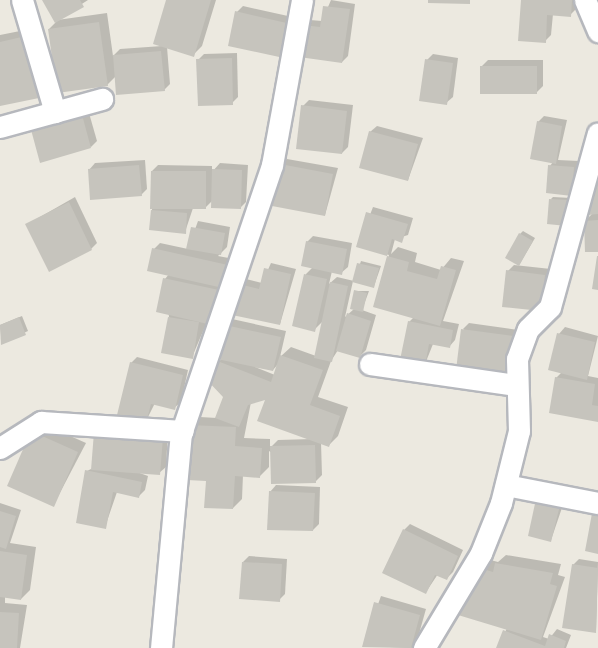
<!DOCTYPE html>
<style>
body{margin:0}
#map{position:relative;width:598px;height:648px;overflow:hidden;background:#ece9e0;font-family:Montserrat,sans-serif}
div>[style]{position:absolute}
.shadow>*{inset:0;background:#0003}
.building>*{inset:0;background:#c6c4bd}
.roads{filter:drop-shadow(2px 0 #b6b8bd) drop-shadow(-2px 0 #b6b8bd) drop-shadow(0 2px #b6b8bd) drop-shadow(0 -2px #b6b8bd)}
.minor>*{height:21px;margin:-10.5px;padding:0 10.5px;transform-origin:10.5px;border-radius:10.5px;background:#fff}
span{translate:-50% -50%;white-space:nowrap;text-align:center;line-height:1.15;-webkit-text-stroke:4.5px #fff;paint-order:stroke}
</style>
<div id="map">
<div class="shadow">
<div style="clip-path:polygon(43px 0,88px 0,57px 20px,107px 13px,113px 56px,120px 49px,162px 46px,167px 0,216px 0,202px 46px,193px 55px,167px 47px,170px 84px,164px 90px,116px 76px,107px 85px,49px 29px,56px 22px)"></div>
<div style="clip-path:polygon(331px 0,355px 4px,348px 56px,342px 62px,304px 26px,310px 20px,322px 21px)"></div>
<div style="clip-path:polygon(522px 0,577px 0,576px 9px,570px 15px,553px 14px,551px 35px,545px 41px)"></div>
<div style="clip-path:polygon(243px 6px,297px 18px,290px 50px,237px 12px)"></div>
<div style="clip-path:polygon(35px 28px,47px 88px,38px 97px,0 104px,0 35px)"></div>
<div style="clip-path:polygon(237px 53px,238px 97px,232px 103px,198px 60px,204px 54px)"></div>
<div style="clip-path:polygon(433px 54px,458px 58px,453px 97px,446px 103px,427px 60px)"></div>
<div style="clip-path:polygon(488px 60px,543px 60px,543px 86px,536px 93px,482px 66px)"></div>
<div style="clip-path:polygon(309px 100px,353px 105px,348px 147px,342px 153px,303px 106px)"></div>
<div style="clip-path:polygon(87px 106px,97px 141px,91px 147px,37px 120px)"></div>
<div style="clip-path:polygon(544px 116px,567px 120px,558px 160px,579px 161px,571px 194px,550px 166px,553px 162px,538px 122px)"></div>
<div style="clip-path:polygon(377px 126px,423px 138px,408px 180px,370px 132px)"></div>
<div style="clip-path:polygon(287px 159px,338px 168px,325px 215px,281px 165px)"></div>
<div style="clip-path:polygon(145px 160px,147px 189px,141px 195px,89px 170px,95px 163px)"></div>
<div style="clip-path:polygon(598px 162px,598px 250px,585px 221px,593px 213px)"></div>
<div style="clip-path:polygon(220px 163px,248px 165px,246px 202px,240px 208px,213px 200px,205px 208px,193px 208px,185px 232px,152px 211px,152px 171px,158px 165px,212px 166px,212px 172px)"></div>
<div style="clip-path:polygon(75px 197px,97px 243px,91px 249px,26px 225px)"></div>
<div style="clip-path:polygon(553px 197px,571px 198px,569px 222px,551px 199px)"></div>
<div style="clip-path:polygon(373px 207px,413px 218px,408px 235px,395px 239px,391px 254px,398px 247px,417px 253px,415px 262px,441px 270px,451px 258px,464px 261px,443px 321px,459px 324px,455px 340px,449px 347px,433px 344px,425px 364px,409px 322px,414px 317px,375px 306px,389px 255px,358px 246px)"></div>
<div style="clip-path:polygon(198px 221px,230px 227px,227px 247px,218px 256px,234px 259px,192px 357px,169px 317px,165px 279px,169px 274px,154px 249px,160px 243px,188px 249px)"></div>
<div style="clip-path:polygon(523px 231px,535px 238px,519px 265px,520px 234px)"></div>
<div style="clip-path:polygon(evenodd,313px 236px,352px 243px,348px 267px,341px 273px,332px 271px,329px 284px,337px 277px,354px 281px,361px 261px,381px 266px,374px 286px,353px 281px,345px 317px,354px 309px,356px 291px,369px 291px,362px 310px,376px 315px,366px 350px,360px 356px,338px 350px,331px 361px,318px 397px,348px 407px,338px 436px,329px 445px,321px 442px,322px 475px,316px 481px,269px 451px,269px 467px,260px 476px,243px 475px,242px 499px,233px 508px,207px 479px,191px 426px,200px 417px,217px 418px,225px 397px,212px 367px,223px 358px,226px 326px,232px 319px,286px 331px,280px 357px,291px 347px,316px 356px,323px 321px,314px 330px,294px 325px,306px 274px,313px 267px,307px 242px,313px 236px,279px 363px,275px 375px,255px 367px,273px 370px,279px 363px,313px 236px,268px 395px,312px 439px,278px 440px,270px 448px,270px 439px,244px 438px,251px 402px,268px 395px)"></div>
<div style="clip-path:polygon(271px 263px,296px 269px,280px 324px,240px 285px,246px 279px,262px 283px)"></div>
<div style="clip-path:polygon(514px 265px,551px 269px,547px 304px,508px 271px)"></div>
<div style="clip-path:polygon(22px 316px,28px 331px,2px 343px,0 325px)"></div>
<div style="clip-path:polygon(469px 323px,518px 330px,513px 370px,463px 329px)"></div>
<div style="clip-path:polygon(565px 327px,598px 336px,588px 376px,598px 378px,598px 420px,556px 378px,562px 372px,559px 334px)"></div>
<div style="clip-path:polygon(137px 357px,188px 370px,181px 402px,174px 408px,155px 403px,146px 421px,131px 363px)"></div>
<div style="clip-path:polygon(41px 423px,86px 443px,53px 506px,32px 432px)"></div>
<div style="clip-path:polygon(168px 431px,166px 467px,159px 473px,134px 471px,148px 476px,145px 490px,139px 496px,117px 492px,105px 527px,87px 471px)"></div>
<div style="clip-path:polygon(276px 485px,320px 487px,319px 524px,313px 530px,270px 492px)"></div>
<div style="clip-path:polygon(544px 494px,565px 499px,551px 540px)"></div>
<div style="clip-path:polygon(0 503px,21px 510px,10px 543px,36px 547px,30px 590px,21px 599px,5px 596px,5px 603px,27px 605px,20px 648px,0 648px)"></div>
<div style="clip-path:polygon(410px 524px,463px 550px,453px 572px,447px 578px,438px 574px,426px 592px,404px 530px)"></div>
<div style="clip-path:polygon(506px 555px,561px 564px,558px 575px,565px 577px,543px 637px,549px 639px,557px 629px,571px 635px,566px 648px,498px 648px,507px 628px,460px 614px,483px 558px,498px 562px)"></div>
<div style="clip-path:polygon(249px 556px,287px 559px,285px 594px,279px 600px,243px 562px)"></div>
<div style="clip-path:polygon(579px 559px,598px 562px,596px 632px,573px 565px)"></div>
<div style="clip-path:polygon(381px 596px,426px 609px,415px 648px,363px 646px)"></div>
</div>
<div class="building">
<div style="clip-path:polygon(42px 0,80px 0,84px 7px,55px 23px)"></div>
<div style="clip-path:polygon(166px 0,211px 0,194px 57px,153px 44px)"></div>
<div style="clip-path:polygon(428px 0,470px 0,470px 4px,428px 3px)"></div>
<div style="clip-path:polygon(521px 0,572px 0,571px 17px,547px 15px,546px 43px,518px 41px)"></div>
<div style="clip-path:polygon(323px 6px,350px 9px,342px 63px,299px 57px,303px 25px,320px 27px)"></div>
<div style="clip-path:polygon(235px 11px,291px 24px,284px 58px,228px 46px)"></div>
<div style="clip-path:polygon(99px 22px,108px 86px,57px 93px,48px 29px)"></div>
<div style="clip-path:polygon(26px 36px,39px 98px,0 106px,0 42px)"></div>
<div style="clip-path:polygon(161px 51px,165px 91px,116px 95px,113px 55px)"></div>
<div style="clip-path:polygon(232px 58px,233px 105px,198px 106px,196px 59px)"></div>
<div style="clip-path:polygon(425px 59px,453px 63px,447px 105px,419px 101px)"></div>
<div style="clip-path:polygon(480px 66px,537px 66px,537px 94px,480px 94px)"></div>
<div style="clip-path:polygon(301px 105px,347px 111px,342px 154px,296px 149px)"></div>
<div style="clip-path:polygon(81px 111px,91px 148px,40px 163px,30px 126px)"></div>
<div style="clip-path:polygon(537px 121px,562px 126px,556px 164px,530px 159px)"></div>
<div style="clip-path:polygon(369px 131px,418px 144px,408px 181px,359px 168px)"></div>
<div style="clip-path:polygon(280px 164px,333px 174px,325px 216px,272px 206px)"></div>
<div style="clip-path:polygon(598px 164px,598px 214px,588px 215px,586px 181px)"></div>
<div style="clip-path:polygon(139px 165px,142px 196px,90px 200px,88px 169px)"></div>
<div style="clip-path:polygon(548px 165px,574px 167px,572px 196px,546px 193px)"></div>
<div style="clip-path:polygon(212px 169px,242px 170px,241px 209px,211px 208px)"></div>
<div style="clip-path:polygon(151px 171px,206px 171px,206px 209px,150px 209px)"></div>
<div style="clip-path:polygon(549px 199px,569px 200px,567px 226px,547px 224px)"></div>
<div style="clip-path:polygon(69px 202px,92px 250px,49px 272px,25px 224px)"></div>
<div style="clip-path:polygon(151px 210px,187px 213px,186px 234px,149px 230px)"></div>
<div style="clip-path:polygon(366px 212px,408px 224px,402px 243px,392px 239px,387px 256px,409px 262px,407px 271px,437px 279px,441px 266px,456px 270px,440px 326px,373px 307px,387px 256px,356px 247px)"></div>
<div style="clip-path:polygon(598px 220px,598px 252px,585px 252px,584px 221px)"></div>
<div style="clip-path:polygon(191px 227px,225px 233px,221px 255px,186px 249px)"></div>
<div style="clip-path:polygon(519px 233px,533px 241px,519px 266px,505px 258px)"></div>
<div style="clip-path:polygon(306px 241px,347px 249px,342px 275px,301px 266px)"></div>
<div style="clip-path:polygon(152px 248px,228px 265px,223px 288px,147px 271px)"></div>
<div style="clip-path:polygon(597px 256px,598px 256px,598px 290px,592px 289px)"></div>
<div style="clip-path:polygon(357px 263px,379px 268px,374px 288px,352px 282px)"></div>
<div style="clip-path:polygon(264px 268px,291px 274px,280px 325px,232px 315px,239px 284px,259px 289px)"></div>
<div style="clip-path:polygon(506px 270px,545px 275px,541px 311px,502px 307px)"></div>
<div style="clip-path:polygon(304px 274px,327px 279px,315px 332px,292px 326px)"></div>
<div style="clip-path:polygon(163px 278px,219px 290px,212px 325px,156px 312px)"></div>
<div style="clip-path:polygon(330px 282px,348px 286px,332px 362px,314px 358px)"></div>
<div style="clip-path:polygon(354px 290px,367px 293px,363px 312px,350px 309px)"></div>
<div style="clip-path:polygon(347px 313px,371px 321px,360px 358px,336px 351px)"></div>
<div style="clip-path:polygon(19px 317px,26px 335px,1px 345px,0 325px)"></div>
<div style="clip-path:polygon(168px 317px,199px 322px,193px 359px,161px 353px)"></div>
<div style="clip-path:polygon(408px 321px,453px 330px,450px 348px,429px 344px,425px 366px,400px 360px)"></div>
<div style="clip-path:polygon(225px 325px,281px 337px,273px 371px,217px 359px)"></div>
<div style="clip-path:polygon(461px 329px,513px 336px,508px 378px,456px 370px)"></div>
<div style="clip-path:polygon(557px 333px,595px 342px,587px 380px,548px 370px)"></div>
<div style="clip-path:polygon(280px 355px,323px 370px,310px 405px,340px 416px,329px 447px,257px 421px,265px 400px,248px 405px,239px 427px,215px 418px,223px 397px,206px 379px,211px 366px,220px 362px,271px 382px)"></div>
<div style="clip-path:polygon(130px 362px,183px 375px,175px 410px,151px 404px,146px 423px,117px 415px)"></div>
<div style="clip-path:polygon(555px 377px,595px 384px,592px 405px,598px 406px,598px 422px,549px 413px)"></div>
<div style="clip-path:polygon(189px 425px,236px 427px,235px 446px,262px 448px,260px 478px,235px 476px,233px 509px,204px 508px,206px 481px,187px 480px)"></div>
<div style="clip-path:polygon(31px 431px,78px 452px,54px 507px,7px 486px)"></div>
<div style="clip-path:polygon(94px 432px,163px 437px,160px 475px,91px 470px)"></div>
<div style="clip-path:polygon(315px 445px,316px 483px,271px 484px,270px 446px)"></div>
<div style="clip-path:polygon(85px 470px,142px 482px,139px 498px,113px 492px,106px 529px,76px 523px)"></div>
<div style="clip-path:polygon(269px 491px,315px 493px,313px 531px,267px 530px)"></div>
<div style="clip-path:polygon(536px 499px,560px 505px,551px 542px,528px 536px)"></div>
<div style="clip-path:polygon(593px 508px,598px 509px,598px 554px,585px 551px)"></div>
<div style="clip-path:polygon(0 511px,16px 516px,6px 549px,0 547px)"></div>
<div style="clip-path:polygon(403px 529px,458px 556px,447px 580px,435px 575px,426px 594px,382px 573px)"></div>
<div style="clip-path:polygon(0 551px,27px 555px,21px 600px,0 597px)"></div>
<div style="clip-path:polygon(242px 562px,282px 564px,280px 602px,239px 599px)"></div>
<div style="clip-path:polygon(495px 563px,553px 573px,550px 584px,557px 586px,541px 640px,458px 615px,473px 566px,493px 572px)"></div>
<div style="clip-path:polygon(572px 564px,598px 568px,596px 633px,562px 628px)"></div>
<div style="clip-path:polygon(374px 602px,420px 615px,411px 648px,362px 647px)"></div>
<div style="clip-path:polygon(0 612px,19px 613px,17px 648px,0 648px)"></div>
<div style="clip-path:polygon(503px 630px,545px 646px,549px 634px,566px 641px,564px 648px,496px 648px)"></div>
</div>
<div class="roads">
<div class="minor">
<div style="left:22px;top:0;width:117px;rotate:73.6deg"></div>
<div style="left:585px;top:0;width:34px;rotate:67deg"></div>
<div style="left:0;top:127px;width:106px;rotate:-15.4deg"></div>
<div style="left:370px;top:364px;width:148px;rotate:8.2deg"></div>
<div style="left:0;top:448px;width:49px;rotate:-32.4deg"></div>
<div style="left:41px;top:422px;width:142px;rotate:3.6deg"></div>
<div style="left:506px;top:485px;width:94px;rotate:11.1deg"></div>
<div style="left:161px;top:648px;width:215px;rotate:-84.7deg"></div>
<div style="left:181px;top:434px;width:284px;rotate:-71.3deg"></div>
<div style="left:272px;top:165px;width:168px;rotate:-79.7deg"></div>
<div style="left:424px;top:648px;width:111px;rotate:-59deg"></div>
<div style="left:481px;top:553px;width:54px;rotate:-68.2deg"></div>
<div style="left:501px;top:503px;width:74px;rotate:-76deg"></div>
<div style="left:519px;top:431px;width:72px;rotate:-91.6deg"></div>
<div style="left:517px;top:359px;width:32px;rotate:-70deg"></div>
<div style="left:528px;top:329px;width:31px;rotate:-45deg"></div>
<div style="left:550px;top:307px;width:180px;rotate:-74.6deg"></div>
</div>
</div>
</div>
